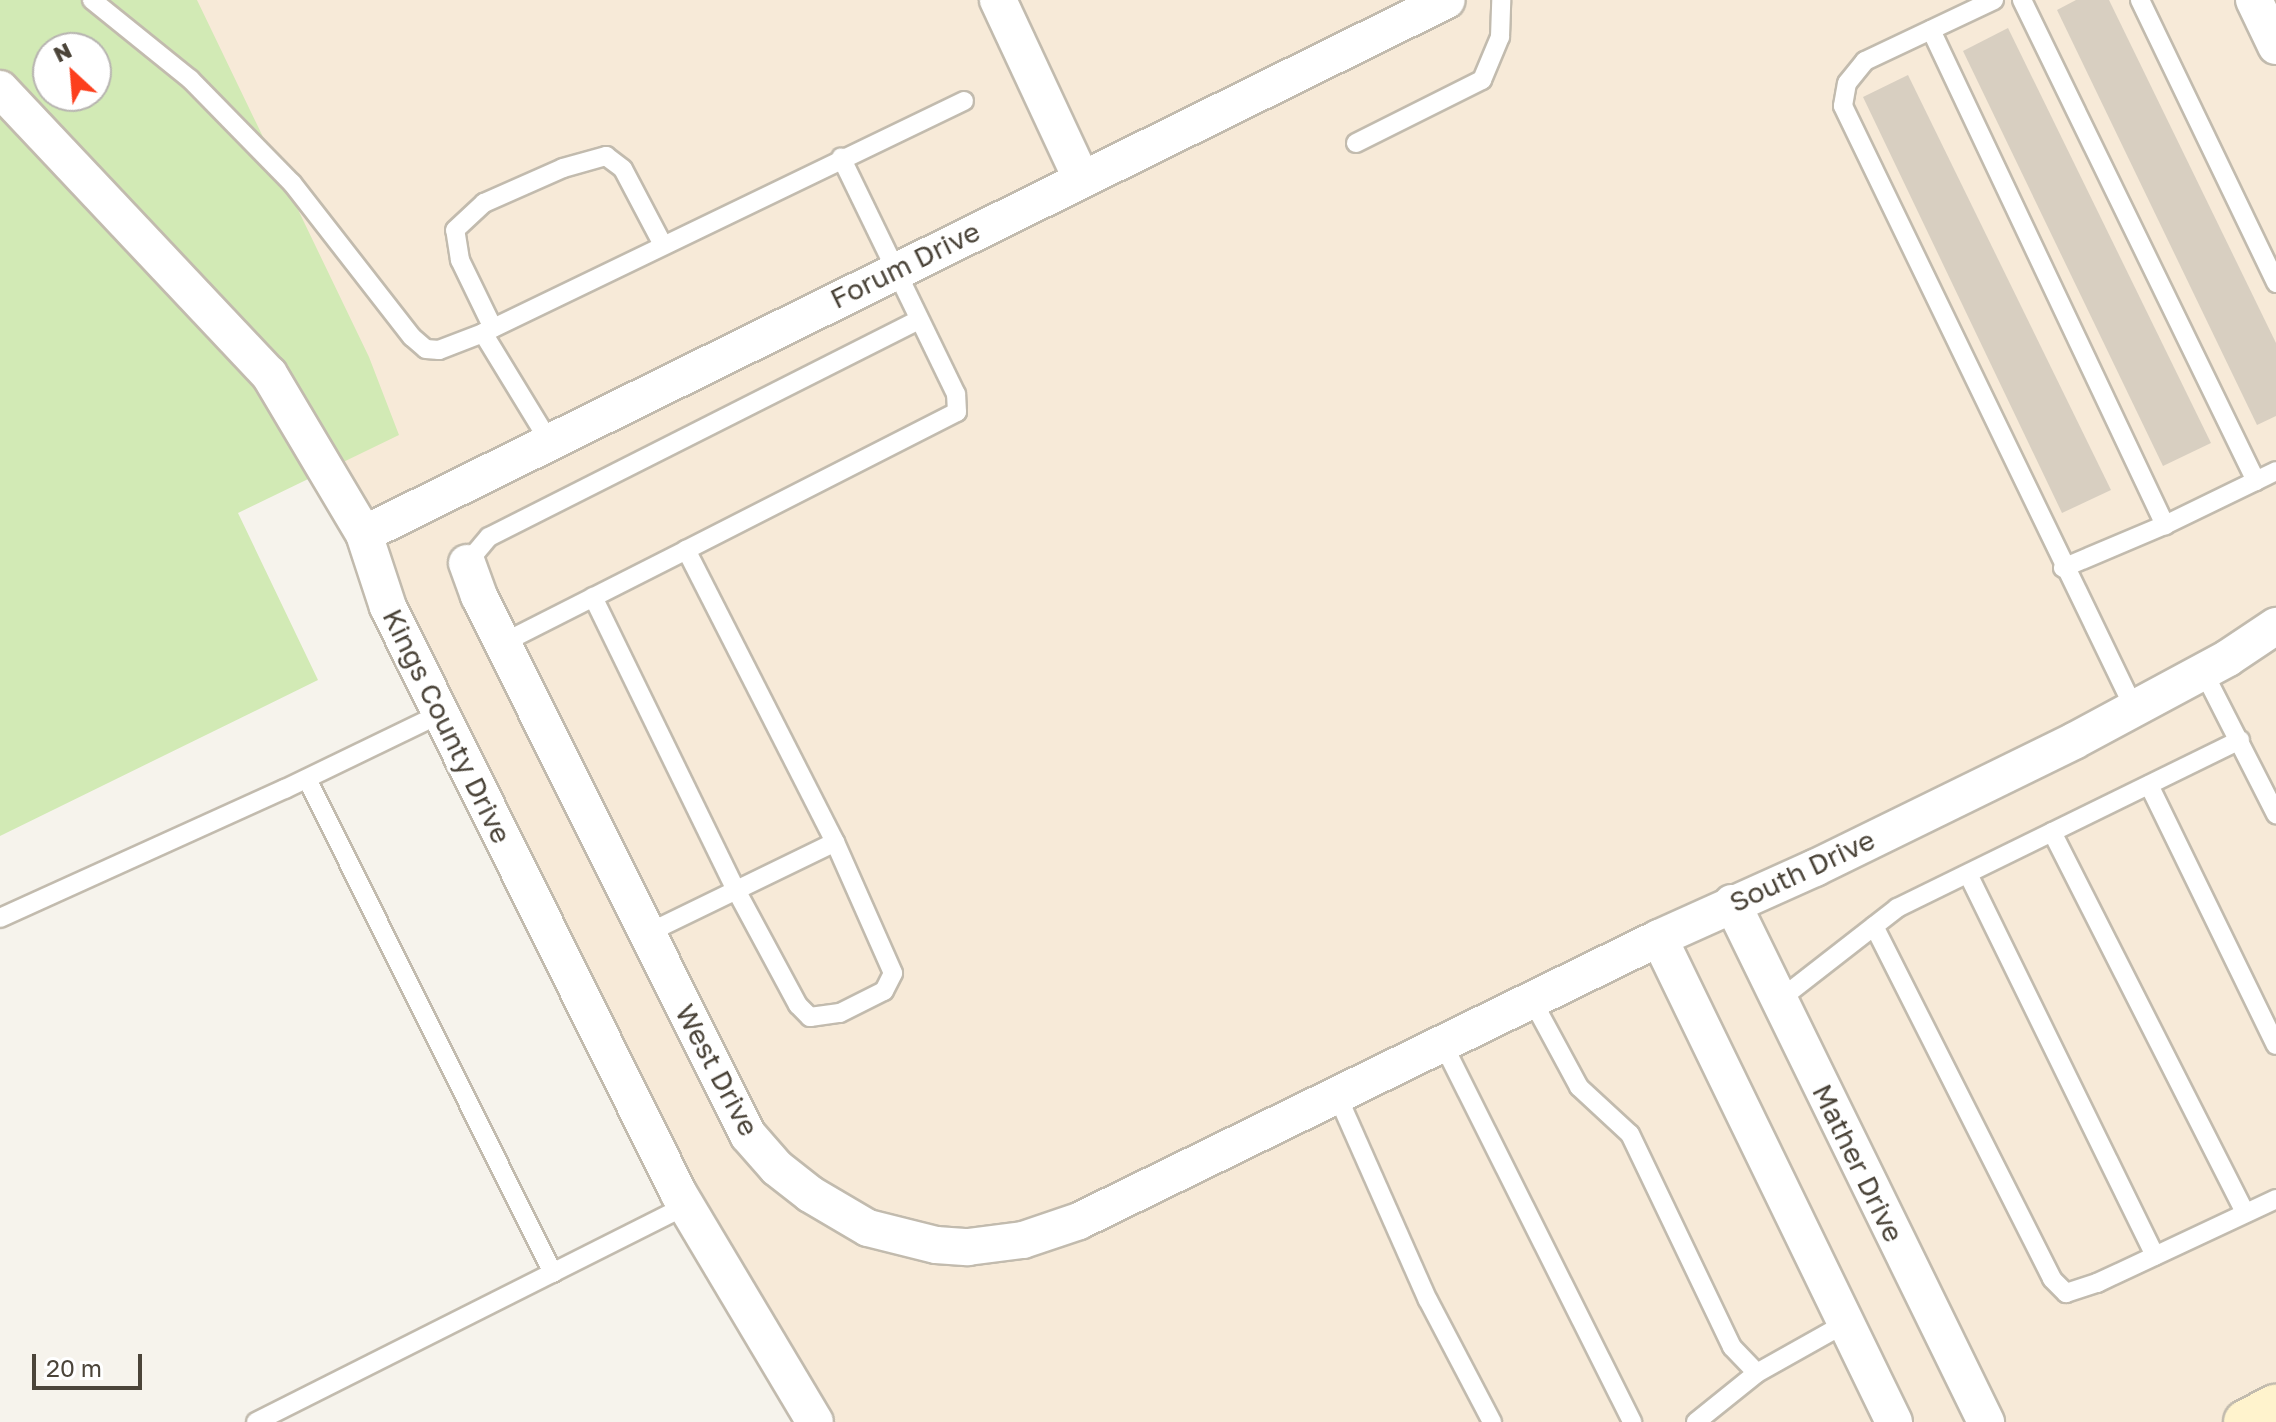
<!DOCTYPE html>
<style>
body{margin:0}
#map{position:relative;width:2276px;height:1422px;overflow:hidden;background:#f6f3ec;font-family:"Golos Text",sans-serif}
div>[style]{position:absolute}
.commercial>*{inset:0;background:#f7ead8}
.green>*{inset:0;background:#d2eab5}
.building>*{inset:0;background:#d8cfc1}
.roads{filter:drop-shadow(2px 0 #c2bbae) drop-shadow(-2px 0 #c2bbae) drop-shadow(0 2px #c2bbae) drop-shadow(0 -2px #c2bbae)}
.service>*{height:18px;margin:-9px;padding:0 9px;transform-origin:9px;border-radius:9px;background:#fff}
.minor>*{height:36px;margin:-18px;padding:0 18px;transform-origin:18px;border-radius:18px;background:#fff}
.secondary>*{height:44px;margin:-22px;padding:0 22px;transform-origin:22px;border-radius:22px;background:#fff3cd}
span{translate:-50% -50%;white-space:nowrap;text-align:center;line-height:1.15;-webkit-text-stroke:6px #fff;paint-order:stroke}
.street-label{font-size:28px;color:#4b4439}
.north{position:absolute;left:32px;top:32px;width:80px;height:80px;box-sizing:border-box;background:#fff;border:2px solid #b7b4b0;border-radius:50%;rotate:334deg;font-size:22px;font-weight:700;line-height:32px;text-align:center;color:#4b4439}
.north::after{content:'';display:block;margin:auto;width:28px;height:36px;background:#fc3f1d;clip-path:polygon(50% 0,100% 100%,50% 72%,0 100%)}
.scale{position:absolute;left:32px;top:1354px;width:110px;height:36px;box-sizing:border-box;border:4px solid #4b4439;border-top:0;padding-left:10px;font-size:24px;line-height:28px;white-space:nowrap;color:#4b4439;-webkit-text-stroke:6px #fff;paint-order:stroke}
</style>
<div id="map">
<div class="commercial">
<div style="clip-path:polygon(86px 0,2276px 0,2276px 1422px,815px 1422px)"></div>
</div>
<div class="green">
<div style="clip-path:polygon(evenodd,0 0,197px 0,369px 357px,399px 435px,238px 513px,318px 680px,0 836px,0 0,48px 48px,96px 48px,96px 96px,48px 96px,48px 48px)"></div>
</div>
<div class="building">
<div style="clip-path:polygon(2076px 0,2109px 0,2276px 343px,2276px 416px,2257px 425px,2057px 10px)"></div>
<div style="clip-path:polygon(2008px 28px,2211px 443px,2163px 466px,1963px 51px)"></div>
<div style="clip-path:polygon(1908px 75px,2111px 490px,2062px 513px,1863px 97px)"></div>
</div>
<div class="roads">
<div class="service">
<div style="left:92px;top:0;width:126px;rotate:38.9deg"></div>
<div style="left:190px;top:79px;width:146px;rotate:45.6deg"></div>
<div style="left:292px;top:183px;width:195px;rotate:52.1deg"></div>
<div style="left:412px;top:337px;width:18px;rotate:41deg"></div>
<div style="left:426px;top:349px;width:13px;rotate:4deg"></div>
<div style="left:439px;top:350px;width:47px;rotate:-21.1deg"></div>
<div style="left:483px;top:333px;width:127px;rotate:58.6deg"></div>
<div style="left:1994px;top:0;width:143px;rotate:154.7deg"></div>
<div style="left:1865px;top:61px;width:28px;rotate:129deg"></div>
<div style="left:1847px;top:83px;width:23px;rotate:100deg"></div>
<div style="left:1843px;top:106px;width:669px;rotate:64.2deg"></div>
<div style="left:2022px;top:0;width:535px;rotate:64.06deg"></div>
<div style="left:2140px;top:0;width:314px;rotate:64.3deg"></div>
<div style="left:1931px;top:30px;width:548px;rotate:64.7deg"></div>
<div style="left:1356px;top:143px;width:141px;rotate:-26.6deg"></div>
<div style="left:1482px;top:80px;width:47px;rotate:-67.3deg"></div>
<div style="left:1500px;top:37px;width:37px;rotate:-88deg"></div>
<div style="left:493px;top:328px;width:76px;rotate:-115.9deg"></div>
<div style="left:460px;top:260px;width:30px;rotate:-99deg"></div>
<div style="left:455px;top:230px;width:40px;rotate:-43deg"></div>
<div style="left:484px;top:203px;width:86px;rotate:-23.9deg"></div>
<div style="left:563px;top:168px;width:45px;rotate:-15.6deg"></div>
<div style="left:606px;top:156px;width:21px;rotate:37deg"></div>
<div style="left:623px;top:169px;width:86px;rotate:62.2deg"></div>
<div style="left:483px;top:333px;width:534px;rotate:-25.75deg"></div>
<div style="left:467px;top:563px;width:34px;rotate:-50deg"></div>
<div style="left:489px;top:537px;width:482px;rotate:-26.8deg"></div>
<div style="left:2063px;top:568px;width:111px;rotate:-22.9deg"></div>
<div style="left:2165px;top:525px;width:123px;rotate:-25.9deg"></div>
<div style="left:593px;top:597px;width:326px;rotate:64deg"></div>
<div style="left:736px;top:890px;width:131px;rotate:61.7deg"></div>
<div style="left:798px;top:1005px;width:17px;rotate:45deg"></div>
<div style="left:810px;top:1017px;width:30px;rotate:-8deg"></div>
<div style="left:840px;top:1013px;width:49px;rotate:-26.6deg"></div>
<div style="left:884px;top:991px;width:20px;rotate:-63deg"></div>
<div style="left:893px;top:973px;width:143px;rotate:-113.9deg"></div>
<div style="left:503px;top:643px;width:205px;rotate:-26.9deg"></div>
<div style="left:2203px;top:671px;width:161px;rotate:63deg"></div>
<div style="left:307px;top:779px;width:552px;rotate:63.53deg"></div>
<div style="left:2149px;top:785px;width:289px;rotate:64deg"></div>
<div style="left:2052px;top:832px;width:427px;rotate:63.1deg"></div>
<div style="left:1968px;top:874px;width:425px;rotate:63.9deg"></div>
<div style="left:0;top:918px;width:313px;rotate:-24.4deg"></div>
<div style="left:285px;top:789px;width:172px;rotate:-25.8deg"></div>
<div style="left:1874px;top:926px;width:395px;rotate:63.2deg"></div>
<div style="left:2052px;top:1279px;width:20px;rotate:45deg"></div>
<div style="left:2066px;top:1293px;width:33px;rotate:-18deg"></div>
<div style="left:2097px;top:1283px;width:198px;rotate:-25.1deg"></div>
<div style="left:648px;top:933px;width:208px;rotate:-25.9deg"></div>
<div style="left:835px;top:842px;width:328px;rotate:-117deg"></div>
<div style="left:686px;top:550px;width:304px;rotate:-27deg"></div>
<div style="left:957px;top:412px;width:18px;rotate:-93deg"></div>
<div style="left:956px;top:394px;width:263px;rotate:-115.9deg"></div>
<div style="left:1532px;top:1000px;width:99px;rotate:61.6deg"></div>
<div style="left:1579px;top:1087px;width:69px;rotate:42.7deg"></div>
<div style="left:1630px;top:1134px;width:236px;rotate:64.4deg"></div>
<div style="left:1732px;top:1347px;width:36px;rotate:46deg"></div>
<div style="left:1779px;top:1000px;width:150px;rotate:-37.9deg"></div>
<div style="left:1897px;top:908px;width:382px;rotate:-26.1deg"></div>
<div style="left:1443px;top:1044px;width:423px;rotate:63.4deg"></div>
<div style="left:1337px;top:1095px;width:224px;rotate:66.1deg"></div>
<div style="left:1428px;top:1300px;width:138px;rotate:62.3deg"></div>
<div style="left:256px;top:1422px;width:481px;rotate:-26.7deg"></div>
<div style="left:1696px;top:1422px;width:78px;rotate:-38.8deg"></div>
<div style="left:1757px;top:1373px;width:102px;rotate:-29.3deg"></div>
</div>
<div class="minor">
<div style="left:998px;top:0;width:196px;rotate:65deg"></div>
<div style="left:2254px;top:0;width:51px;rotate:64.4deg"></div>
<div style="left:0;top:89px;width:392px;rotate:46.7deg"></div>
<div style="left:269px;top:374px;width:186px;rotate:59.3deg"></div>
<div style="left:364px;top:534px;width:77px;rotate:71.8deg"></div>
<div style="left:388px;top:607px;width:655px;rotate:63.63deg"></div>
<div style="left:679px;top:1194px;width:265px;rotate:59.2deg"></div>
<div style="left:364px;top:534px;width:1207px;rotate:-26.25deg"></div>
<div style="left:467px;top:563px;width:35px;rotate:70deg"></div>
<div style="left:479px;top:596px;width:602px;rotate:63.48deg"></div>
<div style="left:748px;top:1135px;width:44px;rotate:48.7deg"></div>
<div style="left:777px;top:1168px;width:42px;rotate:38.2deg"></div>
<div style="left:810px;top:1194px;width:67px;rotate:30.4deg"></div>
<div style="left:868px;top:1228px;width:70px;rotate:14deg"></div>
<div style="left:936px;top:1245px;width:32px;rotate:4deg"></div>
<div style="left:968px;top:1247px;width:55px;rotate:-7.3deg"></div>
<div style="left:1023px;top:1240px;width:59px;rotate:-18.7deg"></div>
<div style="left:1079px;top:1221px;width:645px;rotate:-26.01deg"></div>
<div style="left:1659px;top:938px;width:171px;rotate:-24.2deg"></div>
<div style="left:1815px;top:868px;width:288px;rotate:-26.1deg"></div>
<div style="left:2074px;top:741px;width:175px;rotate:-28.3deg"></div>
<div style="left:2228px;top:658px;width:58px;rotate:-33.7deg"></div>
<div style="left:1732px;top:903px;width:578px;rotate:63.92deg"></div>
<div style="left:1659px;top:938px;width:538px;rotate:64.1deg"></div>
</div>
<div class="secondary">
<div style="left:2246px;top:1422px;width:34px;rotate:-27deg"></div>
</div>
</div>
<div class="street-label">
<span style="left:905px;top:265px;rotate:-26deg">Forum Drive</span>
<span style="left:447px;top:726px;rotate:64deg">Kings County Drive</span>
<span style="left:1802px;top:871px;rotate:-25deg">South Drive</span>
<span style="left:717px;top:1070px;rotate:62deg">West Drive</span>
<span style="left:1858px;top:1163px;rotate:64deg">Mather Drive</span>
</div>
<div class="north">N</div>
<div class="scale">20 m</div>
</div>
